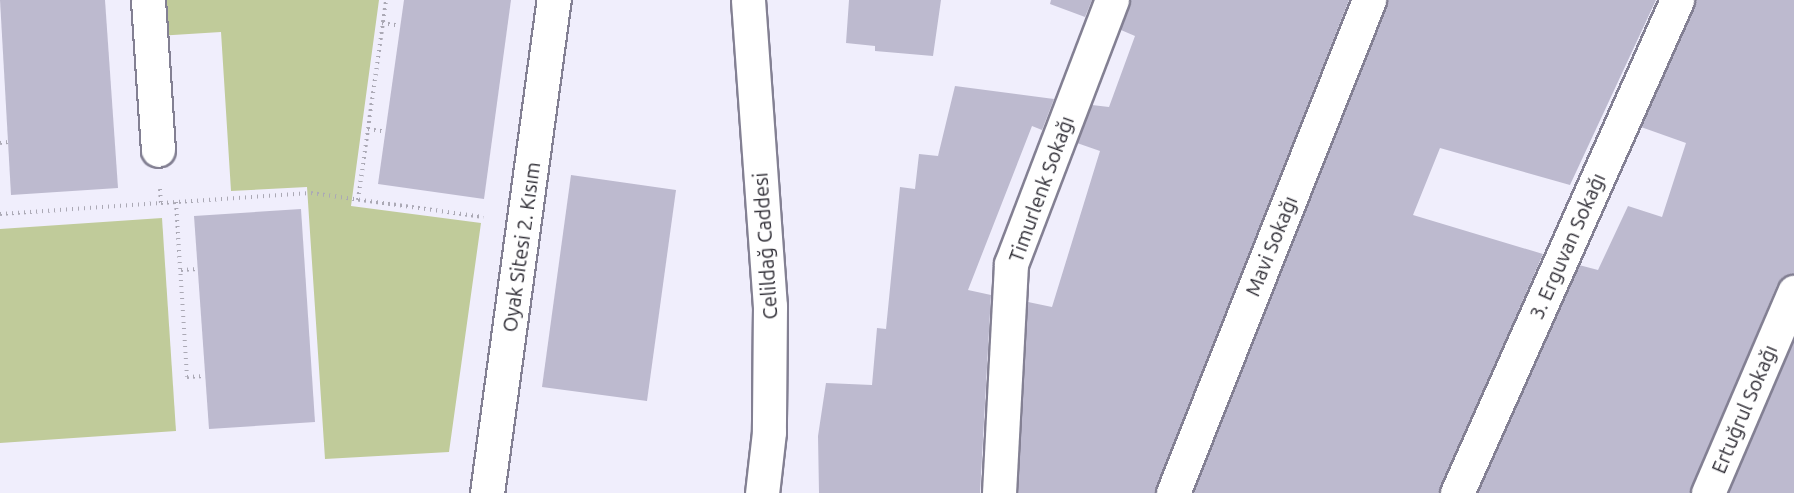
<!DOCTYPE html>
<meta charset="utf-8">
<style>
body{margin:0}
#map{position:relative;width:1794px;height:493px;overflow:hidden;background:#f0eefc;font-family:Ubuntu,sans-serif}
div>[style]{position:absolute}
.green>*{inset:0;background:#c0cb9a}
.building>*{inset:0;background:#bdbacf}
.path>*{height:4px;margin-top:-2px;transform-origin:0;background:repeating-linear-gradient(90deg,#aba9b5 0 1.5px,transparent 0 6px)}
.roads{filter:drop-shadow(2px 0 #838093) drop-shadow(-2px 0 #838093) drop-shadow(0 2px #838093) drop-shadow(0 -2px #838093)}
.minor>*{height:33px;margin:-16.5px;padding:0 16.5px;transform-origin:16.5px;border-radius:16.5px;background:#fff}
span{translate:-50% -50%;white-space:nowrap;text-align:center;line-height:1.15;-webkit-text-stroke:4.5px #fff;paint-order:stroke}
.street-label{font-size:20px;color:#302e36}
</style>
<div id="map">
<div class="green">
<div style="clip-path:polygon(155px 0,379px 0,351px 206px,481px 223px,449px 452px,325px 459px,307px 187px,231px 191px,221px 32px,157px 36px)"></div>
<div style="clip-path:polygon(162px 218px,176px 431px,0 443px,0 229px)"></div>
</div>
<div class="building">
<div style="clip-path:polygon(0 0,105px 0,118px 188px,11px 195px)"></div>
<div style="clip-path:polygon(404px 0,511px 0,484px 199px,378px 184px)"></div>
<div style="clip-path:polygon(849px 0,941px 0,933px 56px,875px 51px,875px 46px,846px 43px)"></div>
<div style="clip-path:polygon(1051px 0,1092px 0,1085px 17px,1050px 4px)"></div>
<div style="clip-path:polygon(1130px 0,1349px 0,1155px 493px,1018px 493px,1028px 302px,1052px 307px,1100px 151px,1077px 143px,1092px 105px,1109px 107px,1135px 36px,1121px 30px)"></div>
<div style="clip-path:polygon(1387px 0,1656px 0,1570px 185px,1440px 148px,1413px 215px,1543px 254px,1439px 493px,1193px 493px)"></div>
<div style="clip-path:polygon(1695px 0,1794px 0,1794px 274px,1783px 277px,1777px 285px,1690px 493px,1478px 493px,1579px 265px,1598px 270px,1628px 206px,1662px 217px,1686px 143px,1641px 127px)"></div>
<div style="clip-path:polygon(955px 86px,1054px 99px,1042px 130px,1032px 126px,968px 290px,991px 295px,980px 493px,819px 493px,818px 436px,826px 383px,872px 385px,877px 328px,886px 329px,900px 187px,915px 189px,919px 154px,938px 156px)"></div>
<div style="clip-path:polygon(571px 175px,676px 190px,647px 401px,542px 387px)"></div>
<div style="clip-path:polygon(301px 209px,315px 422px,209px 429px,194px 216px)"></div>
<div style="clip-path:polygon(1794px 340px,1794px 493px,1728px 493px)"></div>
</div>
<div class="path">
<div style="left:382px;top:23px;width:18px;rotate:9deg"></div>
<div style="left:368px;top:129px;width:18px;rotate:9deg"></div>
<div style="left:0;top:143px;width:8px;rotate:-7deg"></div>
<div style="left:160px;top:189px;width:14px;rotate:86deg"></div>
<div style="left:161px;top:203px;width:150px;rotate:-3.8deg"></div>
<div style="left:311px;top:193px;width:174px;rotate:7.9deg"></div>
<div style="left:358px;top:200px;width:202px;rotate:-82deg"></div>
<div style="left:176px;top:202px;width:175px;rotate:86.4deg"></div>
<div style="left:187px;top:377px;width:18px;rotate:-3deg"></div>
<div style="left:0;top:214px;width:161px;rotate:-3.9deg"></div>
<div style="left:181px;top:270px;width:17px;rotate:-3deg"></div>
</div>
<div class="roads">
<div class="minor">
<div style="left:148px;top:0;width:150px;rotate:86.2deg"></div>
<div style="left:748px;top:0;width:307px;rotate:85.9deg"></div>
<div style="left:770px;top:306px;width:126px;rotate:90.5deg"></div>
<div style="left:769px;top:432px;width:61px;rotate:96.5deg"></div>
<div style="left:487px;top:493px;width:498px;rotate:-82.3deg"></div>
<div style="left:999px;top:493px;width:229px;rotate:-87deg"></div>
<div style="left:1011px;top:264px;width:283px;rotate:-69.1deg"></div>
<div style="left:1173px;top:493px;width:531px;rotate:-68.32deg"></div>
<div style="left:1457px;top:493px;width:540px;rotate:-65.95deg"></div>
<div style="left:1708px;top:493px;width:219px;rotate:-66.8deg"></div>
</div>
</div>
<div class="street-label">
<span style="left:1041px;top:189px;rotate:-70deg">Timurlenk Sokağı</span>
<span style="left:765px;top:246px;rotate:-94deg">Celildağ Caddesi</span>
<span style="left:1271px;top:246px;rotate:-68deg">Mavi Sokağı</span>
<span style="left:1567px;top:246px;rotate:-66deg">3. Erguvan Sokağı</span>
<span style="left:521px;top:247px;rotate:-82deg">Oyak Sitesi 2. Kısım</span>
<span style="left:1744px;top:409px;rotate:-67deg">Ertuğrul Sokağı</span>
</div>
</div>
